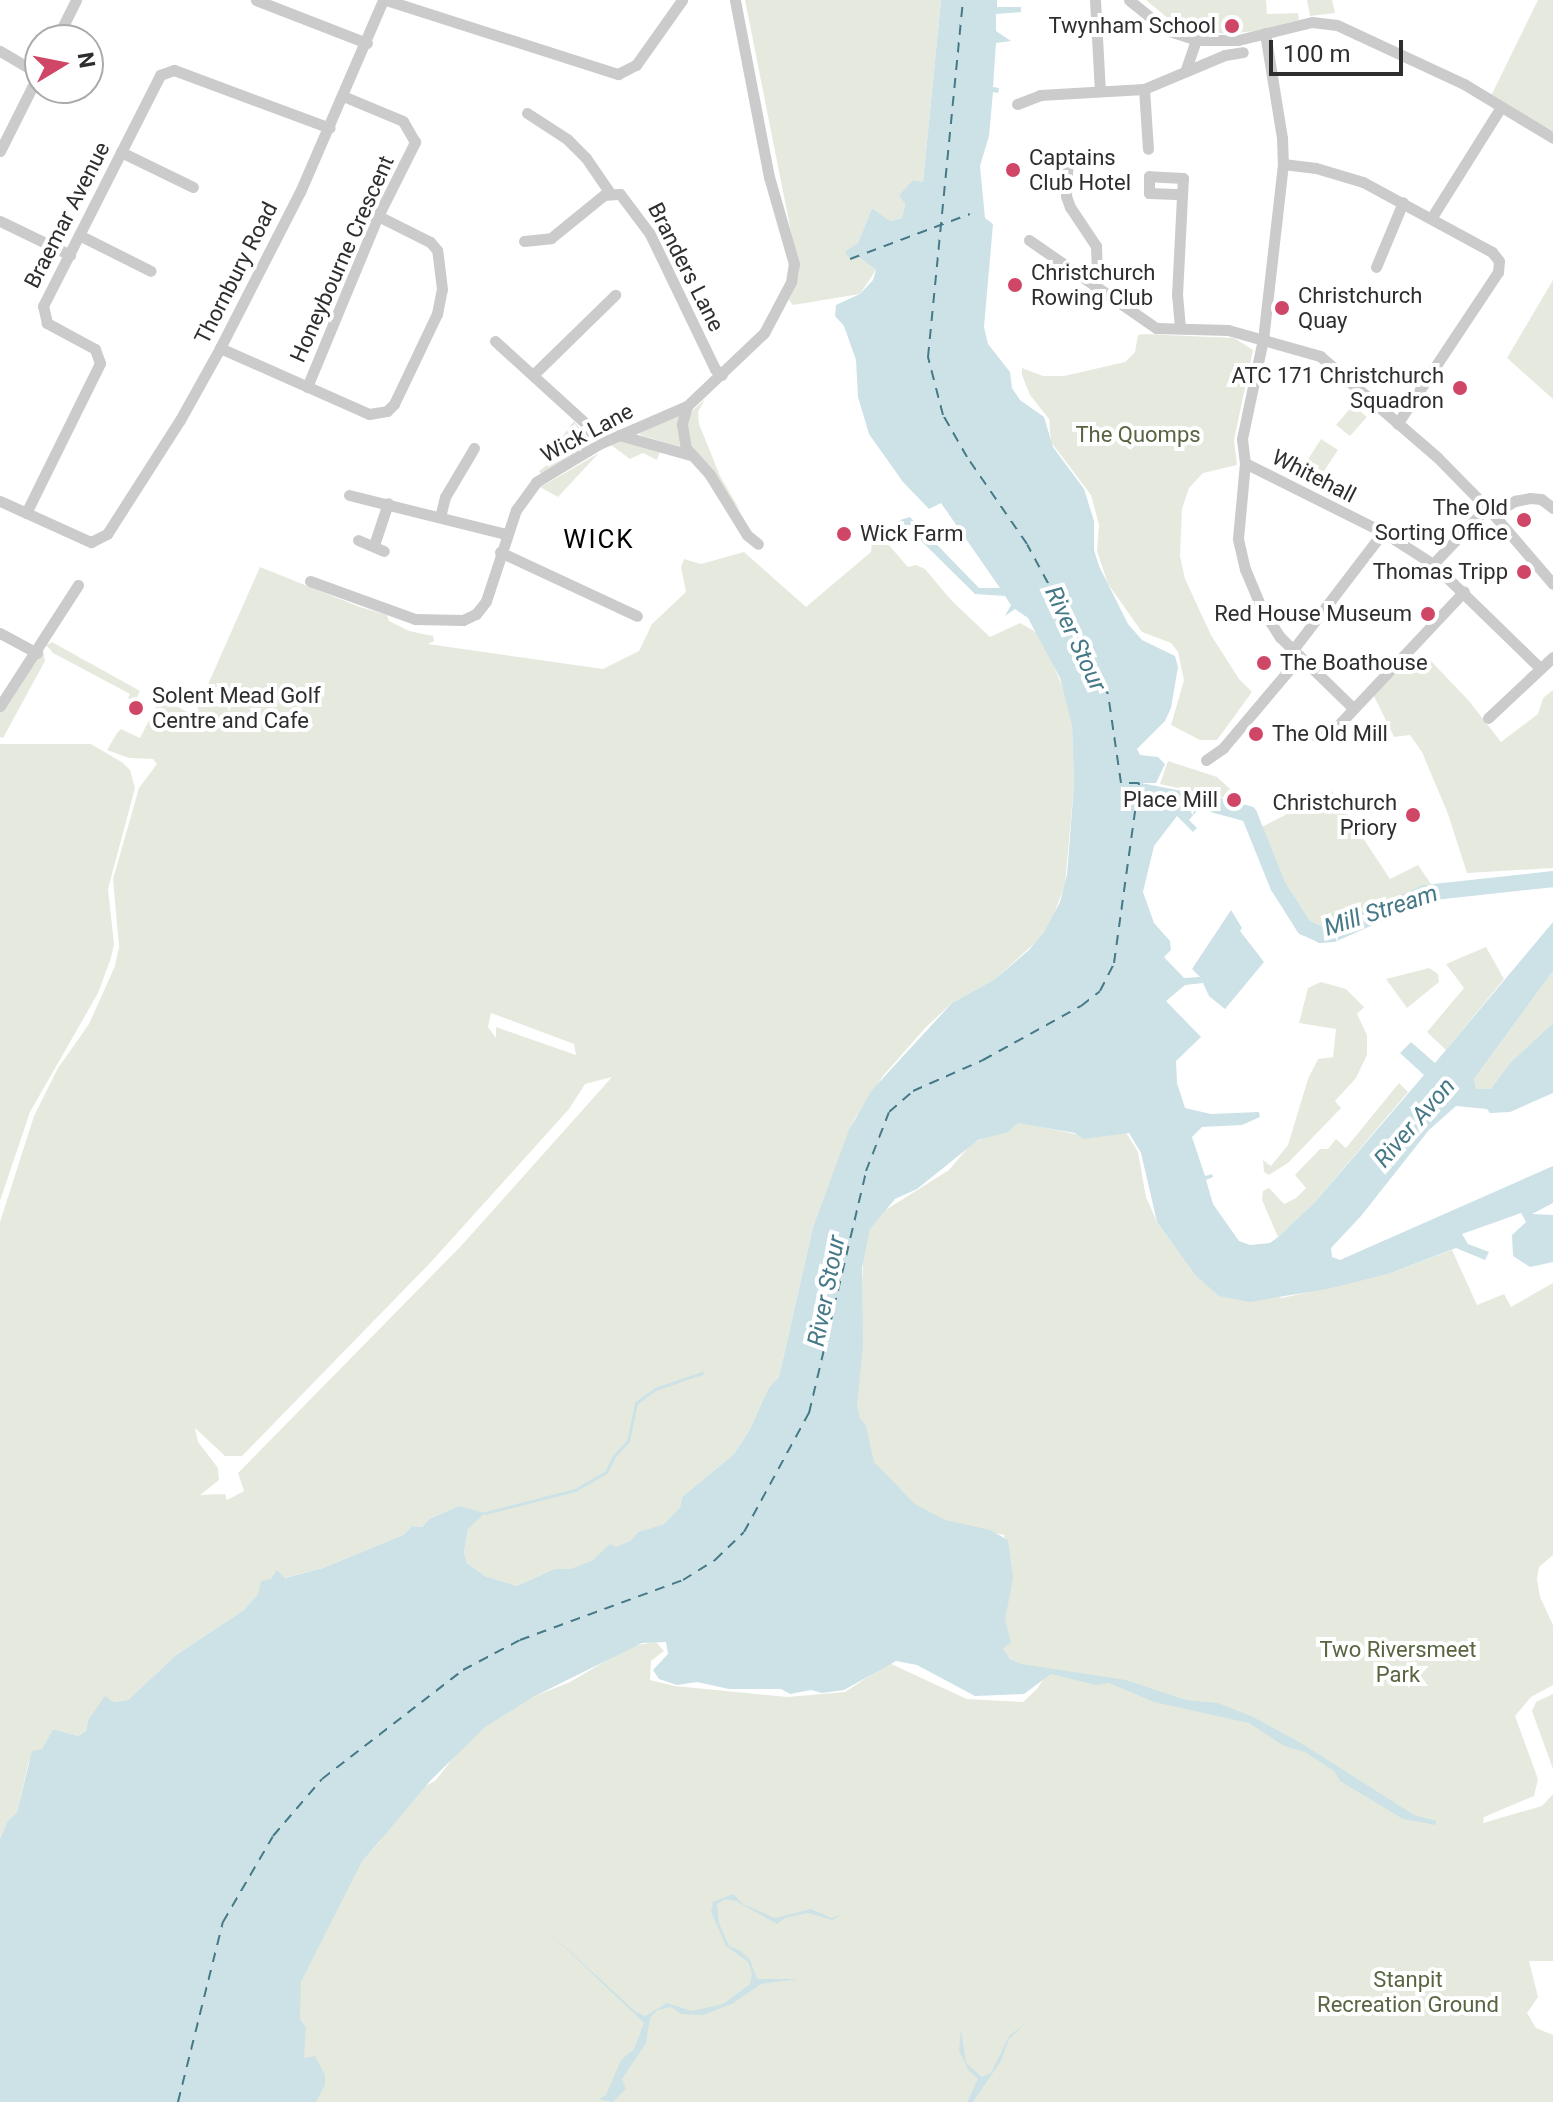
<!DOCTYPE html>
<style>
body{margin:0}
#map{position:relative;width:1553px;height:2102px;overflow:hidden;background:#fff;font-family:Roboto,sans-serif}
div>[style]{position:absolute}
.green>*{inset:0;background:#e6eade}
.water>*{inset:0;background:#cce2e7}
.stream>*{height:3px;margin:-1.5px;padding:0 1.5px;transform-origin:1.5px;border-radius:1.5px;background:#cce2e7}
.river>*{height:16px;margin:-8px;padding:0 8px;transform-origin:8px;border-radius:8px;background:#cce2e7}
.ferry>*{height:2px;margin-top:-1px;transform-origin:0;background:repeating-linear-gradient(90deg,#467987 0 10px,transparent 0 18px)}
.minor>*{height:11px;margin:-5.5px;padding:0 5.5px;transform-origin:5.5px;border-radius:5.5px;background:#cbcbcb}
.dots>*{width:22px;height:22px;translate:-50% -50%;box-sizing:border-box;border:4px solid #fff;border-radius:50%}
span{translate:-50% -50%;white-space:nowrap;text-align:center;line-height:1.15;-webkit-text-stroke:8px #fff;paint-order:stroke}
.poi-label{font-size:22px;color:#2e2e2e}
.right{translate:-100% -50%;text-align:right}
.left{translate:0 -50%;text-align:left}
.street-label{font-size:22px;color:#2e2e2e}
.park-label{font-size:22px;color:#586541}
.water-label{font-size:24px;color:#467987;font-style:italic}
.quarter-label{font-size:26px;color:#000;letter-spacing:2px}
.north{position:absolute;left:24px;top:24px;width:80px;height:80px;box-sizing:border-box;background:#fff;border:2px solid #ababab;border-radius:50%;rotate:80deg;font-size:22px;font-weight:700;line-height:32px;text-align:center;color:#2e2e2e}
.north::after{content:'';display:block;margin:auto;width:28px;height:36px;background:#d04667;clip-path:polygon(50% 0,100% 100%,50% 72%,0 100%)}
.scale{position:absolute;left:1269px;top:40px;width:134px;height:36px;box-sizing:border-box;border:4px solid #2e2e2e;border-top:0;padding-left:10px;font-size:24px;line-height:28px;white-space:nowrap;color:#2e2e2e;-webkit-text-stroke:6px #fff;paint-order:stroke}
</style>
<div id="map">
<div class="green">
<div style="clip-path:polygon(745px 0,941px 0,923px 182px,913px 180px,900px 194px,905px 204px,902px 218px,890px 221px,872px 208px,858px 243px,859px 257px,876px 270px,860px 294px,793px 305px,789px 300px,799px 272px)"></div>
<div style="clip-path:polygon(1146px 0,1266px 0,1267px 14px,1298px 13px,1299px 20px,1256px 31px,1227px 34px,1200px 31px,1170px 20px)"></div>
<div style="clip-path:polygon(1307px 0,1332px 0,1335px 13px,1310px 16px)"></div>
<div style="clip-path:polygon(1538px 0,1553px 0,1553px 138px,1489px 100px)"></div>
<div style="clip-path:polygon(1553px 280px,1553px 399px,1507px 358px)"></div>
<div style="clip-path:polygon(1144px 334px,1234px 338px,1253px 350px,1234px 440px,1237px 465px,1203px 473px,1189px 488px,1182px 509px,1180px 556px,1185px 579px,1211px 635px,1239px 679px,1252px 692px,1217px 740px,1200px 740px,1171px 725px,1184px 680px,1178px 652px,1171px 643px,1142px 632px,1108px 584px,1097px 551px,1099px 525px,1091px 495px,1051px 442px,1049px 419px,1030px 395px,1022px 375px,1022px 368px,1043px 376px,1064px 376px,1125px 362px,1135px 352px,1138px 335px)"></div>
<div style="clip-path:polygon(705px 399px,698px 412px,699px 424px,720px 476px,741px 512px,692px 451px,685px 431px,689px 414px)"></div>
<div style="clip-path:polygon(1353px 405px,1367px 417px,1350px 436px,1336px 425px)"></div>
<div style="clip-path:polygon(680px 414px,684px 448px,640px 435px,641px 432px)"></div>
<div style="clip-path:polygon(574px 421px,583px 433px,581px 444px,585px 448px,541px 474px,539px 471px,555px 459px,550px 453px)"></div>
<div style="clip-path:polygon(1321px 439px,1338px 450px,1318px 480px,1302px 469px)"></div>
<div style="clip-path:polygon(621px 441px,637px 442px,661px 449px,657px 460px,643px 453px,630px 459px,611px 445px)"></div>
<div style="clip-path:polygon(599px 453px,558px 497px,540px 487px,565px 473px)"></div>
<div style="clip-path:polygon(evenodd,873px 527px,908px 567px,916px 565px,925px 569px,951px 600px,990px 637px,1020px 623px,1036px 632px,1048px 652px,1064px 691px,1072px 726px,1074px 785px,1065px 885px,1050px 924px,1036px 942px,995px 979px,952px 1003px,926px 1027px,883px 1076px,854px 1120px,813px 1227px,779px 1377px,769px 1387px,750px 1429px,734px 1454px,682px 1497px,680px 1507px,664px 1524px,638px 1532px,630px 1541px,593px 1560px,570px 1569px,554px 1569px,517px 1586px,485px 1576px,467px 1563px,464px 1553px,468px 1529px,475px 1519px,459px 1506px,429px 1519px,422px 1527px,412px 1526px,403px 1535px,323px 1568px,284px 1578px,278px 1571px,244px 1610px,176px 1655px,128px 1700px,114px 1702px,105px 1697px,88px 1720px,86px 1731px,78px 1736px,53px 1729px,42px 1749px,29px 1761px,17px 1812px,7px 1822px,0 1839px,0 1222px,34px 1116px,58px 1068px,89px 1024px,115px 966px,119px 947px,113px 879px,139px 788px,157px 764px,153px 759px,129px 758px,107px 750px,117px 733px,121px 729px,140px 738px,161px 697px,194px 716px,260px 567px,360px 607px,387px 615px,389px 621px,409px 631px,433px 636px,434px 641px,428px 644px,603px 669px,639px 651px,652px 624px,686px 592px,681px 567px,684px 559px,701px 564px,744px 552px,806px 607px,871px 552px,873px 527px,491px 1013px,574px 1044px,576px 1055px,496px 1027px,496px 1038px,488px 1027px,491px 1013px,873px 527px,612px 1077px,461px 1246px,238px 1473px,244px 1491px,227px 1500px,225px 1494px,200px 1495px,219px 1480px,218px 1468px,198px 1442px,195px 1428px,225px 1456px,242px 1456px,431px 1262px,569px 1109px,585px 1084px,612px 1077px)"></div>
<div style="clip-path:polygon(52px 642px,140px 691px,135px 701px,128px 698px,130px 694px,53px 653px,46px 645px)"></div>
<div style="clip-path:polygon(43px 650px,45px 661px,3px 738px,0 737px,0 713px)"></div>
<div style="clip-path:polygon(1414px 656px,1423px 667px,1430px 660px,1469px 701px,1501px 742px,1538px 714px,1543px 698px,1553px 690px,1553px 868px,1467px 873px,1448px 814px,1422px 752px,1410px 735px,1394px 737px,1372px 692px)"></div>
<div style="clip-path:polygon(0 744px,91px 744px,123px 763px,130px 770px,135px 788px,108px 889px,114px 944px,111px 958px,98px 993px,30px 1112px,0 1201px)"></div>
<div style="clip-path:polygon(1168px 761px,1217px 777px,1230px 789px,1224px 798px,1160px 784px)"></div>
<div style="clip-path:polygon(1332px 791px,1390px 879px,1418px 865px,1431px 884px,1337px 927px,1312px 928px,1252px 832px)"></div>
<div style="clip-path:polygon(1486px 947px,1504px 979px,1446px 1050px,1427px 1032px,1464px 988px,1446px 964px)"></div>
<div style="clip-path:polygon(1429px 968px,1438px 974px,1439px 982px,1407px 1008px,1386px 979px)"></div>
<div style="clip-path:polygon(1553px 971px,1553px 1023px,1510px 1063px,1491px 1090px,1476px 1089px,1474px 1079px)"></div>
<div style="clip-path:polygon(1321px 982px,1346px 989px,1364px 1007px,1357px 1014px,1367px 1035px,1367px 1055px,1356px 1078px,1335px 1101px,1341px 1108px,1288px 1163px,1269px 1175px,1264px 1172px,1263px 1160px,1271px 1166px,1288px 1145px,1308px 1079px,1318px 1059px,1333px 1057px,1336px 1029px,1299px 1023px,1308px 988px)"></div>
<div style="clip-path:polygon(1399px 1083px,1408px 1092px,1315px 1202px,1278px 1237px,1262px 1200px,1263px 1191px,1269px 1188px,1284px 1204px,1296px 1198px,1306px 1188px,1295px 1175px,1320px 1149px,1328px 1149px,1336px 1139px,1346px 1148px)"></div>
<div style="clip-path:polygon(1019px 1122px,1075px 1134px,1121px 1124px,1138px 1152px,1146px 1197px,1157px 1222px,1195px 1275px,1282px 1298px,1388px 1274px,1452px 1250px,1477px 1305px,1504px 1294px,1511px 1307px,1553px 1283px,1553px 1555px,1539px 1567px,1537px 1579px,1540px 1597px,1553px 1625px,1553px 1685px,1531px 1697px,1515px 1716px,1538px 1779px,1534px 1796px,1484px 1817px,1483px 1823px,1542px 1806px,1553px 1794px,1553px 1961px,1529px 1961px,1538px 1997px,1527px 2013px,1536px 2028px,1553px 2035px,1553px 2102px,285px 2102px,289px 1991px,346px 1880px,380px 1841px,401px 1801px,436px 1780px,471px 1735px,515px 1704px,570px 1682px,631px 1646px,656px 1642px,664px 1651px,651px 1661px,650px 1680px,675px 1686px,787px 1697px,845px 1692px,889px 1663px,967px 1699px,1023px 1702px,1037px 1689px,1047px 1674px,1022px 1667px,1001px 1652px,1001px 1617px,1012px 1575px,1004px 1535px,946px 1523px,911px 1504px,874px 1472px,856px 1417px,864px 1242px,876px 1216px,949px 1170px,971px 1144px)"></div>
<div style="clip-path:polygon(1553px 1694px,1553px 1769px,1532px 1711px,1536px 1702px)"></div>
</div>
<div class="water">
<div style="clip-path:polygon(941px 0,997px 0,997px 7px,1021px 7px,1021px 12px,996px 14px,996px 31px,1011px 41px,996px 43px,993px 87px,999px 88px,998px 93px,993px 92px,989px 136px,980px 166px,985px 218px,993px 224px,984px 327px,988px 344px,1010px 372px,1012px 388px,1020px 400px,1044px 417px,1053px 447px,1084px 489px,1094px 521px,1094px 550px,1099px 566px,1128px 624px,1142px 640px,1175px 656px,1178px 667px,1171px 708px,1165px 721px,1137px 749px,1140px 755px,1158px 757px,1165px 764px,1156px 783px,1141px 783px,1218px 798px,1227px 804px,1216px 804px,1234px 808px,1233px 812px,1200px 807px,1189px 820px,1197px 828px,1193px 832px,1177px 816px,1154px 846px,1143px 892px,1154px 923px,1170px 941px,1171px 950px,1164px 957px,1184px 978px,1200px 977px,1192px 969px,1231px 910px,1242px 928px,1240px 931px,1264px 962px,1225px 1009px,1209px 996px,1203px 983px,1185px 985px,1166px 1001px,1201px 1037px,1176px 1061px,1177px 1083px,1185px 1108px,1211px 1114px,1259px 1112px,1260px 1117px,1242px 1125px,1202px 1127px,1192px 1137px,1205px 1176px,1212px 1174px,1213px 1177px,1206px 1180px,1213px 1204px,1239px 1241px,1250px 1245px,1270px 1243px,1278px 1237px,1315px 1202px,1424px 1075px,1400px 1053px,1411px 1042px,1435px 1063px,1553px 922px,1553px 971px,1474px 1079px,1476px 1089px,1491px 1089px,1510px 1063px,1553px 1023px,1553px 1093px,1510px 1112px,1490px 1113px,1487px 1109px,1456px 1106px,1429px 1130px,1361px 1216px,1331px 1248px,1332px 1257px,1340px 1260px,1553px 1166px,1553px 1203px,1532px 1214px,1553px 1215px,1553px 1262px,1530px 1267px,1513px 1256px,1512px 1235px,1526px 1222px,1521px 1213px,1462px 1234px,1468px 1244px,1489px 1252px,1485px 1260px,1456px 1248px,1388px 1274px,1327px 1289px,1250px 1302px,1219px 1296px,1195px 1275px,1157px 1222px,1141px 1153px,1129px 1133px,1083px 1139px,1075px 1133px,1018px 1123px,1008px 1132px,978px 1140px,917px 1189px,895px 1199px,870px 1229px,862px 1268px,863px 1346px,857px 1405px,860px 1418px,866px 1426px,874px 1462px,915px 1504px,945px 1520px,990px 1530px,1008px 1540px,1013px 1578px,1005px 1620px,1011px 1642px,1003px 1649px,1010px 1659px,1021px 1664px,1126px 1680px,1186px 1700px,1218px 1703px,1253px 1717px,1301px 1743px,1414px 1815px,1436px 1821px,1436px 1825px,1403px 1819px,1340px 1781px,1334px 1771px,1305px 1752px,1284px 1746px,1249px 1723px,1154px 1702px,1109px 1683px,1096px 1685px,1051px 1674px,1024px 1694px,975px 1696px,917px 1665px,896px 1661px,844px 1690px,822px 1693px,811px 1690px,790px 1694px,781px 1689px,729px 1689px,697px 1682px,677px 1685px,659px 1679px,653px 1670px,668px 1654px,666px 1642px,642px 1643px,533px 1697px,485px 1727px,431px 1780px,361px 1863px,301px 1982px,300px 2019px,306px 2028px,304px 2058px,315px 2056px,325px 2075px,325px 2085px,316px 2102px,0 2102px,0 1839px,7px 1822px,17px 1812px,32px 1751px,42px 1749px,53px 1729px,78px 1736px,86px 1731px,88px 1720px,105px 1696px,114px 1702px,128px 1700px,176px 1655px,244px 1610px,258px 1594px,261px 1581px,271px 1579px,277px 1570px,285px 1578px,323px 1568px,403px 1535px,412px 1526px,422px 1527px,429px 1519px,459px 1506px,485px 1513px,468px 1529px,464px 1553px,467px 1563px,485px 1576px,517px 1586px,554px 1569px,570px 1569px,593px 1560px,610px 1544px,616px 1547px,630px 1541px,638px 1532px,664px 1524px,680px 1507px,682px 1497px,734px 1454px,750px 1429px,769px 1387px,779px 1377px,813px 1227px,849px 1130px,872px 1090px,952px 1003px,995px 979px,1029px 950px,1044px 932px,1060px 902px,1067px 875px,1074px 785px,1072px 726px,1060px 678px,1028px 618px,1015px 609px,1005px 616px,1011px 605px,1005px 596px,975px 594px,900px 520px,910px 517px,979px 588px,1000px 588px,941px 503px,929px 509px,903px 482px,869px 434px,858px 397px,856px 360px,844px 326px,835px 316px,836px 305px,860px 294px,873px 280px,876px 270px,859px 257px,851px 260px,845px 252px,858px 243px,872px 208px,890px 221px,902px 218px,905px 204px,899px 195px,913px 180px,923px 182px)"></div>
<div style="clip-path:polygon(733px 1894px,743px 1904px,775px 1918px,811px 1909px,832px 1918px,842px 1914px,832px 1920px,808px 1913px,785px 1918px,777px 1924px,736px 1901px,726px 1899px,717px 1904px,719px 1923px,729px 1946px,741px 1951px,750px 1960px,757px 1979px,799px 1979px,761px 1984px,732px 2004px,703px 2015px,681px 2014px,671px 2007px,657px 2010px,650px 2018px,646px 2043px,622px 2079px,626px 2089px,613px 2102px,599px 2099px,606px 2095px,621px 2060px,634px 2049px,644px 2023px,540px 1924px,636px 2012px,645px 2016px,667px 2003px,692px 2011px,723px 2004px,750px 1984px,752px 1974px,748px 1962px,726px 1946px,711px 1912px,713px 1902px)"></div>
<div style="clip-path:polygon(1026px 2023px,1009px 2039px,1001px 2061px,973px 2102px,967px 2102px,978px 2079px,969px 2071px,959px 2051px,961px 2029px,966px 2063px,982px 2077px,991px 2073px,1009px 2036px)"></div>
</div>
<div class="stream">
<div style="left:485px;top:1513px;width:93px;rotate:-14.3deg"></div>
<div style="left:575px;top:1490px;width:36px;rotate:-30deg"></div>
<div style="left:606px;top:1472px;width:18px;rotate:-63deg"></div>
<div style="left:614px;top:1456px;width:21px;rotate:-47deg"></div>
<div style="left:628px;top:1441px;width:39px;rotate:-78deg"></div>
<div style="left:636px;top:1403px;width:24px;rotate:-36deg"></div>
<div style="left:655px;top:1389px;width:50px;rotate:-18.8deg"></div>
</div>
<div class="river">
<div style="left:1215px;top:805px;width:35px;rotate:15deg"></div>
<div style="left:1249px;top:814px;width:78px;rotate:68.1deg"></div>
<div style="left:1278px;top:886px;width:49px;rotate:57.6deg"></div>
<div style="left:1304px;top:927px;width:19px;rotate:25deg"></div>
<div style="left:1321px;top:935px;width:12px;rotate:-5deg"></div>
<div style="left:1333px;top:934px;width:101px;rotate:-24deg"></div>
<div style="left:1425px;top:893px;width:129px;rotate:-6.2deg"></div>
</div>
<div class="ferry">
<div style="left:850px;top:259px;width:128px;rotate:-20.6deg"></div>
<div style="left:178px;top:2102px;width:186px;rotate:-76deg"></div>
<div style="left:223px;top:1922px;width:99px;rotate:-59.8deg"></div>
<div style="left:273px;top:1836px;width:75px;rotate:-49.3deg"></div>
<div style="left:322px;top:1779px;width:178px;rotate:-37.7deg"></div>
<div style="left:463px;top:1670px;width:64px;rotate:-27.8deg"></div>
<div style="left:520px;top:1640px;width:174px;rotate:-20.2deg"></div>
<div style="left:683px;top:1580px;width:38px;rotate:-32deg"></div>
<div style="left:715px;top:1560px;width:40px;rotate:-44deg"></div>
<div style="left:744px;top:1532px;width:136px;rotate:-61.4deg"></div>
<div style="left:809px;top:1413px;width:249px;rotate:-76.7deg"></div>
<div style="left:866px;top:1171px;width:63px;rotate:-68.7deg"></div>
<div style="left:889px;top:1112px;width:32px;rotate:-41deg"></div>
<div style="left:913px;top:1091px;width:77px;rotate:-23.9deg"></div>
<div style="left:983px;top:1060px;width:112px;rotate:-28.9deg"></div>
<div style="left:1081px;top:1006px;width:24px;rotate:-38deg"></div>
<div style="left:1100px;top:991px;width:31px;rotate:-63deg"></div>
<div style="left:1114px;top:963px;width:182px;rotate:-82.1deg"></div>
<div style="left:1139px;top:783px;width:18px;rotate:180deg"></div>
<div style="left:1121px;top:783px;width:90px;rotate:-98.3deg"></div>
<div style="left:1108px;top:694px;width:170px;rotate:-118.4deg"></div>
<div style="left:1027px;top:544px;width:106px;rotate:-124.6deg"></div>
<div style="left:967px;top:457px;width:48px;rotate:-119.7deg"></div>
<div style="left:943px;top:415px;width:60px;rotate:-104.5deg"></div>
<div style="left:928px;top:357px;width:359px;rotate:-84.4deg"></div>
</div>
<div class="minor">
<div style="left:256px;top:0;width:119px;rotate:21.2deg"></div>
<div style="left:386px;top:0;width:244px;rotate:17.7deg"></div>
<div style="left:618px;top:74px;width:20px;rotate:-27deg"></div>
<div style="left:636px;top:65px;width:80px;rotate:-54.7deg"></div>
<div style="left:1095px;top:0;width:91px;rotate:86.9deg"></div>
<div style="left:1129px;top:0;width:48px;rotate:39deg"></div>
<div style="left:1166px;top:30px;width:32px;rotate:18deg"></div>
<div style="left:1196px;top:40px;width:42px"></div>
<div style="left:1238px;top:40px;width:76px;rotate:-13.7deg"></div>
<div style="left:1312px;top:22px;width:25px;rotate:7deg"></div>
<div style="left:1337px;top:25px;width:140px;rotate:24.9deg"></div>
<div style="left:1464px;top:84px;width:104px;rotate:31.2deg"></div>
<div style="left:1265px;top:33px;width:106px;rotate:80.8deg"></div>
<div style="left:1282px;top:138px;width:26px;rotate:88deg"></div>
<div style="left:1283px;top:164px;width:176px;rotate:96.5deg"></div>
<div style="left:1263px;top:339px;width:102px;rotate:101.9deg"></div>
<div style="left:1242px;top:439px;width:24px;rotate:83deg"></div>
<div style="left:1245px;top:463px;width:76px;rotate:95.3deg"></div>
<div style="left:1238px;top:539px;width:31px;rotate:77deg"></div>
<div style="left:1245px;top:569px;width:41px;rotate:67.2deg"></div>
<div style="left:1261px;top:607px;width:36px;rotate:58deg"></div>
<div style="left:1280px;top:637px;width:102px;rotate:44.2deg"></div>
<div style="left:56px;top:40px;width:45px;rotate:-63.4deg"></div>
<div style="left:0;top:51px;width:45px;rotate:30.5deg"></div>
<div style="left:1186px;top:69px;width:31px;rotate:-71deg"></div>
<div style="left:1144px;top:89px;width:60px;rotate:86.2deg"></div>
<div style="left:1017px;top:104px;width:25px;rotate:-21deg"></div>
<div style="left:1040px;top:95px;width:104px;rotate:-3.3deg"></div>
<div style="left:1144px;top:89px;width:88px;rotate:-22.8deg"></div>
<div style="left:1225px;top:55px;width:18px;rotate:-9deg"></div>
<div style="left:527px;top:113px;width:48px;rotate:33deg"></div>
<div style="left:567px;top:139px;width:27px;rotate:45deg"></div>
<div style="left:586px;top:158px;width:42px;rotate:55.6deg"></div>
<div style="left:0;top:151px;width:89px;rotate:-63.4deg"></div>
<div style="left:121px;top:152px;width:80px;rotate:25.9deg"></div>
<div style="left:1068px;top:154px;width:42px;rotate:92.7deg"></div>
<div style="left:1066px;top:196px;width:12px;rotate:70deg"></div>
<div style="left:1070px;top:207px;width:47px;rotate:56.3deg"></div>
<div style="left:1096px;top:246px;width:29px;rotate:88deg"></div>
<div style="left:1097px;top:275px;width:10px;rotate:114deg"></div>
<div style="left:1283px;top:164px;width:33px;rotate:7deg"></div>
<div style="left:1316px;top:168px;width:49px;rotate:16.6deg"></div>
<div style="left:1363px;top:182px;width:147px;rotate:28.5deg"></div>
<div style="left:1492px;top:252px;width:11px;rotate:52deg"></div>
<div style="left:1499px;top:261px;width:11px;rotate:95deg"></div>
<div style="left:1498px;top:272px;width:182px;rotate:123.6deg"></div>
<div style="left:1432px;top:217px;width:130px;rotate:-57.9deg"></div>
<div style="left:0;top:221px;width:78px;rotate:25.9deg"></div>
<div style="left:79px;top:235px;width:80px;rotate:26.6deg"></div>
<div style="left:1029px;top:240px;width:155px;rotate:34.7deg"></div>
<div style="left:1156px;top:328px;width:72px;rotate:1.6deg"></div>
<div style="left:1228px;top:330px;width:96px;rotate:15.8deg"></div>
<div style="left:1320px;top:356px;width:155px;rotate:40.8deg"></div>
<div style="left:1437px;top:457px;width:80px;rotate:45.5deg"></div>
<div style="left:1493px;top:514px;width:92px;rotate:49.4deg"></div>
<div style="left:524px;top:241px;width:27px;rotate:-6deg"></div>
<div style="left:551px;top:238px;width:68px;rotate:-39.1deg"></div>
<div style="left:604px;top:195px;width:16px;rotate:-4deg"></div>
<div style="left:620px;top:194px;width:50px;rotate:53.1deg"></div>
<div style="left:650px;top:234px;width:150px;rotate:64.3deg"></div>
<div style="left:715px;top:369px;width:9px;rotate:41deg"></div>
<div style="left:1376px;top:267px;width:70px;rotate:-67.4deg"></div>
<div style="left:1180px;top:328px;width:33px;rotate:-95deg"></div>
<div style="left:1177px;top:295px;width:117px;rotate:-87.1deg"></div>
<div style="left:1183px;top:178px;width:34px;rotate:-177deg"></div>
<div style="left:1149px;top:176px;width:17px;rotate:90deg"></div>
<div style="left:1149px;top:193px;width:33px;rotate:2deg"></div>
<div style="left:495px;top:341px;width:122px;rotate:42.3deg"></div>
<div style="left:585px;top:423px;width:25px;rotate:56deg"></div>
<div style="left:220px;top:348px;width:163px;rotate:23.9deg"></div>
<div style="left:369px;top:414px;width:18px;rotate:-9deg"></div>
<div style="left:387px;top:411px;width:10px;rotate:-45deg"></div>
<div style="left:394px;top:404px;width:100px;rotate:-64.5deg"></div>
<div style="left:437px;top:314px;width:25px;rotate:-79deg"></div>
<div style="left:442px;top:289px;width:39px;rotate:-97deg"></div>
<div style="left:437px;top:250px;width:11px;rotate:-131deg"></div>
<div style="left:430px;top:242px;width:58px;rotate:-153.4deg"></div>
<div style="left:533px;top:375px;width:115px;rotate:-44.3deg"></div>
<div style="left:307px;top:387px;width:185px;rotate:-67.5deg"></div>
<div style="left:378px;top:216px;width:83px;rotate:-63.4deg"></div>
<div style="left:415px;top:142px;width:24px;rotate:-120deg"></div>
<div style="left:403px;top:121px;width:65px;rotate:-157.4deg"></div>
<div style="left:687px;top:406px;width:19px;rotate:106deg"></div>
<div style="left:682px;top:424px;width:24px;rotate:81deg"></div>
<div style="left:686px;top:448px;width:36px;rotate:48deg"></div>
<div style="left:710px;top:475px;width:70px;rotate:58.3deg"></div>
<div style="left:747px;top:535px;width:14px;rotate:39deg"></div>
<div style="left:619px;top:435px;width:74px;rotate:15.7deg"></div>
<div style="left:1245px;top:463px;width:154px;rotate:26.6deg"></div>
<div style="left:1383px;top:532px;width:59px;rotate:32.6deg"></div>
<div style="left:1433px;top:564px;width:148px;rotate:44.2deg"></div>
<div style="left:349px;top:495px;width:161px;rotate:14deg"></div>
<div style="left:0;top:501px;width:100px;rotate:24.3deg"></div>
<div style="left:91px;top:542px;width:18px;rotate:-27deg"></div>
<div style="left:107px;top:534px;width:135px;rotate:-57.4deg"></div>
<div style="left:180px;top:420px;width:82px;rotate:-60.9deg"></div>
<div style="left:220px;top:348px;width:175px;rotate:-62.9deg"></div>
<div style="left:300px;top:192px;width:209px;rotate:-66.6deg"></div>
<div style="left:26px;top:513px;width:167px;rotate:-63.7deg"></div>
<div style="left:100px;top:363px;width:15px;rotate:-110deg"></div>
<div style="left:95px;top:349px;width:55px;rotate:-151.6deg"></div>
<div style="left:47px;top:323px;width:17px;rotate:-103deg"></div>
<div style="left:43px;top:306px;width:259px;rotate:-63.1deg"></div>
<div style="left:160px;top:75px;width:15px;rotate:-20deg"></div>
<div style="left:174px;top:70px;width:166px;rotate:20.4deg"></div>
<div style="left:1493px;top:514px;width:26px;rotate:-31deg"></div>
<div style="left:1515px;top:501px;width:15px;rotate:-11deg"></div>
<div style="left:1530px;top:498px;width:11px;rotate:5deg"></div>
<div style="left:1541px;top:499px;width:15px;rotate:37deg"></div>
<div style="left:440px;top:517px;width:21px;rotate:-76deg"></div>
<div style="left:445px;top:497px;width:57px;rotate:-59.4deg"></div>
<div style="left:358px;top:540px;width:28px;rotate:23deg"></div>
<div style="left:374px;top:545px;width:44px;rotate:-71.6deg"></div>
<div style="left:500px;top:552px;width:151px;rotate:25deg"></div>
<div style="left:1433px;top:564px;width:79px;rotate:-46.5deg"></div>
<div style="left:310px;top:581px;width:112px;rotate:19.9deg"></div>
<div style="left:415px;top:619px;width:48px;rotate:1.2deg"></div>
<div style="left:463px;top:620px;width:14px;rotate:-25deg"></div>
<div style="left:476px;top:614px;width:16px;rotate:-52deg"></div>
<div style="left:486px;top:601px;width:96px;rotate:-71.8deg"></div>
<div style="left:516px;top:510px;width:34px;rotate:-54deg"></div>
<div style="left:536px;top:482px;width:74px;rotate:-31.1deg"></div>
<div style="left:599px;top:444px;width:96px;rotate:-23.4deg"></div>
<div style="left:687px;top:406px;width:106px;rotate:-43.5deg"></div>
<div style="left:764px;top:333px;width:58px;rotate:-62.1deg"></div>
<div style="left:791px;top:282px;width:18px;rotate:-81deg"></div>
<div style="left:794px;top:264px;width:91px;rotate:-106deg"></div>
<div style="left:769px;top:177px;width:180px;rotate:-100.9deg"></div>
<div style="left:0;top:633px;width:42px;rotate:28.4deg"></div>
<div style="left:1292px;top:651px;width:150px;rotate:-52.6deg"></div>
<div style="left:0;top:706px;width:144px;rotate:-57.2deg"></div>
<div style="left:1488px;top:718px;width:89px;rotate:-43.2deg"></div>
<div style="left:1316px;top:736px;width:13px;rotate:-4deg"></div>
<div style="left:1329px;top:735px;width:197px;rotate:-46.8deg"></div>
<div style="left:1206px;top:760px;width:21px;rotate:-35deg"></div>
<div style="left:1223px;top:748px;width:118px;rotate:-49.8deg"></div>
</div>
<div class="dots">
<div style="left:1232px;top:26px;background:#d04667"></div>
<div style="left:1013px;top:170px;background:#d04667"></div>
<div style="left:1015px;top:285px;background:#d04667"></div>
<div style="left:1282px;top:308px;background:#d04667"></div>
<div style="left:1460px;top:388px;background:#d04667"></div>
<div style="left:1524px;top:520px;background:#d04667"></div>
<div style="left:844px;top:534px;background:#d04667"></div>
<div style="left:1524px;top:572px;background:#d04667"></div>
<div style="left:1428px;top:614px;background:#d04667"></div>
<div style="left:1264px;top:663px;background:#d04667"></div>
<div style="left:136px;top:708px;background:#d04667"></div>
<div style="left:1256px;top:734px;background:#d04667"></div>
<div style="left:1234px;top:800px;background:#d04667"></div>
<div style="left:1413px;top:815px;background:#d04667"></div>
</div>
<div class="poi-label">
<span class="right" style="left:1216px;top:26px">Twynham School</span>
<span class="left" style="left:1029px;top:170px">Captains<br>Club Hotel</span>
<span class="left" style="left:1031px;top:285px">Christchurch<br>Rowing Club</span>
<span class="left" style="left:1298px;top:308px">Christchurch<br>Quay</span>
<span class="right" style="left:1444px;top:388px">ATC 171 Christchurch<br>Squadron</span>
<span class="right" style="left:1508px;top:520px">The Old<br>Sorting Office</span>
<span class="left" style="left:860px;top:534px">Wick Farm</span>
<span class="right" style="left:1508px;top:572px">Thomas Tripp</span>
<span class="right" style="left:1412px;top:614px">Red House Museum</span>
<span class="left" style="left:1280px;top:663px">The Boathouse</span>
<span class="left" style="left:152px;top:708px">Solent Mead Golf<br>Centre and Cafe</span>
<span class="left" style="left:1272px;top:734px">The Old Mill</span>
<span class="right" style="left:1218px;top:800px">Place Mill</span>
<span class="right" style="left:1397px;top:815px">Christchurch<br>Priory</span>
</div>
<div class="street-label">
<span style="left:67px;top:215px;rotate:-63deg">Braemar Avenue</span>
<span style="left:342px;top:259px;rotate:-66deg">Honeybourne Crescent</span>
<span style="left:686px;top:267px;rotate:63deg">Branders Lane</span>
<span style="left:236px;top:273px;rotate:-63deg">Thornbury Road</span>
<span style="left:587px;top:433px;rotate:-28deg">Wick Lane</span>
<span style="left:1314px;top:476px;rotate:27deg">Whitehall</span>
</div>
<div class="park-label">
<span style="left:1138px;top:435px">The Quomps</span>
<span style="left:1398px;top:1662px">Two Riversmeet<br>Park</span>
<span style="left:1408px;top:1992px">Stanpit<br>Recreation Ground</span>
</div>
<div class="water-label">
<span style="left:1075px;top:639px;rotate:65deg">River Stour</span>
<span style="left:1381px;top:911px;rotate:-18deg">Mill Stream</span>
<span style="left:1415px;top:1123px;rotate:-49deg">River Avon</span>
<span style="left:827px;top:1291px;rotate:-79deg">River Stour</span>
</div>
<div class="quarter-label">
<span style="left:599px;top:540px">WICK</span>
</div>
<div class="north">N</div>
<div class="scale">100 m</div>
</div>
